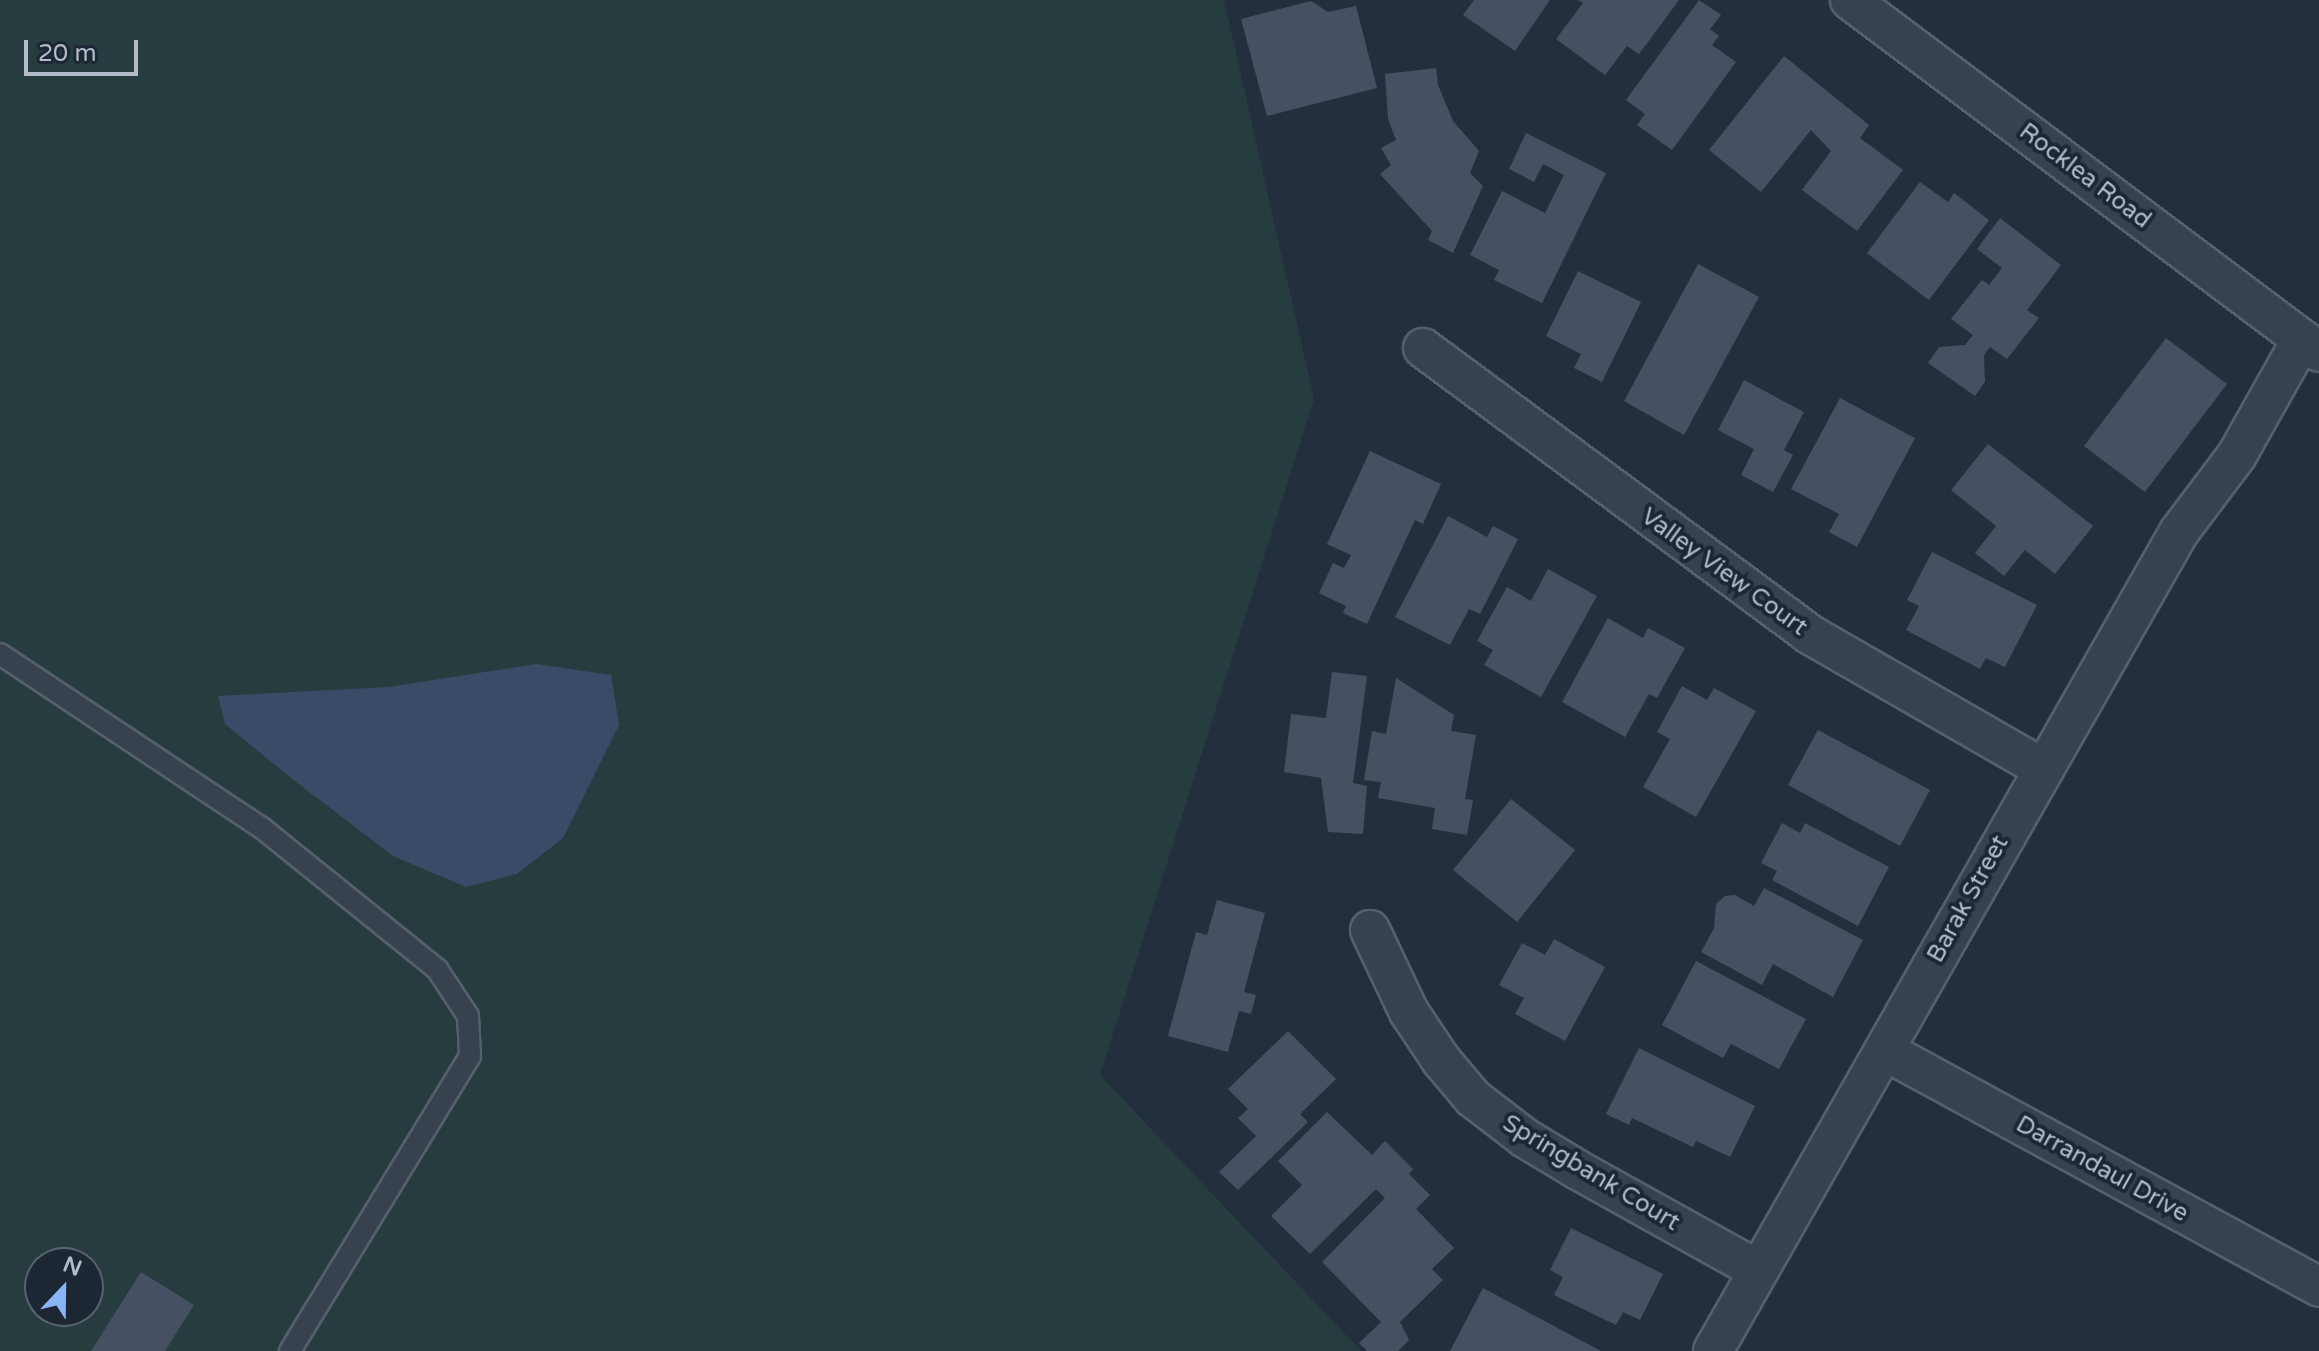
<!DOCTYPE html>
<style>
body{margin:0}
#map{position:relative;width:2319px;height:1351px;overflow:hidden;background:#242f3e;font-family:"Varela Round",sans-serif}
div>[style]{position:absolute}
.green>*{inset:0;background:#263c3f}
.water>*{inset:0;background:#394c67}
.building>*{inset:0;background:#455162}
.roads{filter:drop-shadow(2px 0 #565f6c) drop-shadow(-2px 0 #565f6c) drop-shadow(0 2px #565f6c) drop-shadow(0 -2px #565f6c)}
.lane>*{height:20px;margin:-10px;padding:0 10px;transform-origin:10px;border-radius:10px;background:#38414e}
.street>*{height:38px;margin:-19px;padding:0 19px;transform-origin:19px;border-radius:19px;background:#38414e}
span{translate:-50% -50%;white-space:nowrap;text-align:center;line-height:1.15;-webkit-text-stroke:8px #1d2633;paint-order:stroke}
.street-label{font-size:24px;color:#b4bcc9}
.north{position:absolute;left:24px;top:1247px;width:80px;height:80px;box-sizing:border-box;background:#1d2633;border:2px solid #59626f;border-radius:50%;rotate:22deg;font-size:22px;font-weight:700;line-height:32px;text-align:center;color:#b4bcc9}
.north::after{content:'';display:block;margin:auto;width:28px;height:36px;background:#8ab4f8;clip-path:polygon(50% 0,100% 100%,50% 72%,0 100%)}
.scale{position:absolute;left:24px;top:40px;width:114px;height:36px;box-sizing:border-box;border:4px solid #b4bcc9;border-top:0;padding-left:10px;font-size:24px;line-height:28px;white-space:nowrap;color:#b4bcc9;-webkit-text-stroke:6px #1d2633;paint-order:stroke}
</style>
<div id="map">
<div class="green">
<div style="clip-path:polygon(evenodd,0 0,1224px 0,1314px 399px,1100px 1075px,1361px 1351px,0 1351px,0 0,40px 1263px,88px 1263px,88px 1311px,40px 1311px,40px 1263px)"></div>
</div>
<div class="water">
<div style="clip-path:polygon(536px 664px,611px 675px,619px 725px,563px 838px,517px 874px,466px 887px,393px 856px,291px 778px,225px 724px,218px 696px,389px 687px)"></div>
</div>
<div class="building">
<div style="clip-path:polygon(1474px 0,1550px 0,1515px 51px,1463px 15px)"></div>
<div style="clip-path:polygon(1578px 0,1679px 0,1639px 54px,1627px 46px,1605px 75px,1556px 39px,1583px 3px)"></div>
<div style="clip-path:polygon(1699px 0,1721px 15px,1710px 29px,1719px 36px,1712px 45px,1736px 62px,1672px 150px,1637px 125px,1645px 114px,1626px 100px)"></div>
<div style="clip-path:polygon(1311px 1px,1328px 12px,1356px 6px,1377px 88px,1267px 116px,1241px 19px)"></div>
<div style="clip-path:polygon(1784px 56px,1869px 125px,1860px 138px,1903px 170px,1857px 231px,1802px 190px,1831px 151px,1811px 130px,1761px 192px,1709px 150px)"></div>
<div style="clip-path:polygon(1436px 68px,1438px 85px,1453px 121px,1479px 151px,1470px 173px,1483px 186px,1453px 253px,1428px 240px,1432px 231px,1380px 174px,1391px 165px,1381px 148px,1396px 140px,1388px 119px,1385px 74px)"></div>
<div style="clip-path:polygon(1526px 133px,1606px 173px,1542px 303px,1494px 280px,1499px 270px,1470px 255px,1502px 191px,1545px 213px,1564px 175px,1543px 164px,1534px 182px,1509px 169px)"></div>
<div style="clip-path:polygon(1920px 182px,1948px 202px,1954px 193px,1989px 220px,1929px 300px,1867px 253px)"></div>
<div style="clip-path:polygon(2000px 218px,2061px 265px,2027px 310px,2039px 318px,2007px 359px,1990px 347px,1984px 355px,1985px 382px,1975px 396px,1928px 363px,1939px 347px,1965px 345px,1973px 335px,1951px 319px,1982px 280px,1989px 285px,2002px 268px,1977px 249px)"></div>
<div style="clip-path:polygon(1698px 264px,1759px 297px,1684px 435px,1624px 401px)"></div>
<div style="clip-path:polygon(1578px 271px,1641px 302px,1602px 382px,1574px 368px,1581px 354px,1546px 336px)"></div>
<div style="clip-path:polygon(2166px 338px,2227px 384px,2145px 492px,2084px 446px)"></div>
<div style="clip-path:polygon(1744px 380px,1804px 412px,1784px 450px,1793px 455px,1773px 492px,1741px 475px,1754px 449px,1718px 430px)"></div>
<div style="clip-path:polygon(1840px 398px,1915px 438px,1857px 547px,1829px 532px,1839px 514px,1791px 489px)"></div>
<div style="clip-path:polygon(1988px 444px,2093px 526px,2055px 574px,2025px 550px,2004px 576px,1975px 553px,1996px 526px,1951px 490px)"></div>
<div style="clip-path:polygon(1370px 451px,1441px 484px,1423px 524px,1415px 520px,1367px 624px,1343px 613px,1346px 606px,1319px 593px,1333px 563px,1344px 568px,1351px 555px,1327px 544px)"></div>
<div style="clip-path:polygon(1448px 516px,1487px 537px,1493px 526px,1518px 539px,1480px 614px,1469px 609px,1450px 645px,1395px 617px)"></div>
<div style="clip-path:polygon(1932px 552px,2037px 605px,2005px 667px,1986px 658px,1980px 669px,1906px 630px,1919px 606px,1907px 600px)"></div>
<div style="clip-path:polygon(1548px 569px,1597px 596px,1541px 697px,1484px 665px,1493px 650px,1477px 641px,1507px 587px,1531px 601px)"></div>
<div style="clip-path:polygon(1608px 618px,1643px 638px,1648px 628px,1685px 648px,1657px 698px,1649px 694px,1625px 737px,1562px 702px)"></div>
<div style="clip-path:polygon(1332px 672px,1367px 676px,1353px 783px,1367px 786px,1363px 834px,1328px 832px,1321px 778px,1284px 772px,1291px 714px,1326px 718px)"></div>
<div style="clip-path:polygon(1396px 678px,1454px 715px,1451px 731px,1476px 735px,1465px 799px,1473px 800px,1467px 835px,1432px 829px,1435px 808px,1378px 798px,1381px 782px,1364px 780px,1372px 731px,1386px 734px)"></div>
<div style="clip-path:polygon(1682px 686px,1707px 700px,1714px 688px,1756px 711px,1696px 817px,1643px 787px,1670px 739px,1657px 732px)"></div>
<div style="clip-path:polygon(1818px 730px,1930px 790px,1900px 846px,1788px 785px)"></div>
<div style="clip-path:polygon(1511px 799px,1575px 850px,1517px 922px,1453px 870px)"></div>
<div style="clip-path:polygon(1782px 823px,1800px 833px,1805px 823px,1889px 867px,1858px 926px,1772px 880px,1777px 871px,1761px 863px)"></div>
<div style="clip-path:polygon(1764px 888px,1863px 940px,1833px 997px,1773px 964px,1762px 985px,1701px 952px,1714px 928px,1716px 904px,1725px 896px,1735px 895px,1754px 906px)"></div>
<div style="clip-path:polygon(1217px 900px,1265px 913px,1244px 992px,1256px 995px,1251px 1014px,1239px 1011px,1228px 1052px,1168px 1036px,1196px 932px,1207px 935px)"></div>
<div style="clip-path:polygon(1554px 939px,1605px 967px,1565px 1041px,1515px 1014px,1524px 998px,1499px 985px,1522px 943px,1545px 955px)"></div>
<div style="clip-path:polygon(1696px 961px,1806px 1019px,1779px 1069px,1731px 1044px,1723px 1058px,1662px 1025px)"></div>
<div style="clip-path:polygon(1288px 1031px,1336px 1079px,1300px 1114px,1308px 1122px,1238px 1190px,1219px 1172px,1256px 1136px,1238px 1118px,1248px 1109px,1228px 1089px)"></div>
<div style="clip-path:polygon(1639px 1048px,1755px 1106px,1730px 1157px,1696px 1141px,1693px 1147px,1632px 1118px,1629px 1125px,1606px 1114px)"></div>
<div style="clip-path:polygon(1327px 1112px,1372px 1155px,1385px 1141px,1413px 1169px,1409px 1174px,1430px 1195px,1416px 1209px,1454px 1248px,1432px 1269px,1443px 1280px,1400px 1322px,1409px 1340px,1398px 1351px,1367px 1351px,1359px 1343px,1381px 1322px,1322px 1262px,1385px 1198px,1376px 1189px,1310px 1254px,1271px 1216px,1302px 1185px,1278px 1161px)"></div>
<div style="clip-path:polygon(1571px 1228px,1663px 1274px,1640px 1320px,1623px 1312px,1616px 1325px,1554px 1295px,1563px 1277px,1550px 1270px)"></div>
<div style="clip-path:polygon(141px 1272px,194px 1305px,165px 1351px,91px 1351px)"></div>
<div style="clip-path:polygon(1483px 1288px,1601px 1351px,1450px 1351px)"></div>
</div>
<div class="roads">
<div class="lane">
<div style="left:0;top:654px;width:315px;rotate:33.6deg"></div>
<div style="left:262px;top:828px;width:225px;rotate:38.9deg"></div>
<div style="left:437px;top:969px;width:56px;rotate:56.6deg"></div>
<div style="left:468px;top:1016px;width:40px;rotate:87.1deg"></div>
<div style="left:470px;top:1056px;width:346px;rotate:121.4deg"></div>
</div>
<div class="street">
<div style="left:1850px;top:0;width:586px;rotate:36.89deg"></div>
<div style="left:1423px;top:348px;width:480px;rotate:36.5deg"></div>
<div style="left:1809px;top:634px;width:269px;rotate:29.9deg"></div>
<div style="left:1370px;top:930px;width:91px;rotate:64.6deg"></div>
<div style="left:1409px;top:1012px;width:58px;rotate:56.3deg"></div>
<div style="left:1441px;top:1060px;width:50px;rotate:49.9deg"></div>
<div style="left:1473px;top:1098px;width:66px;rotate:37.6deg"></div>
<div style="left:1525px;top:1138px;width:62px;rotate:31.1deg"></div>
<div style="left:1578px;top:1170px;width:206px;rotate:29.1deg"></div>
<div style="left:1885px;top:1051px;width:494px;rotate:28.5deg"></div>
<div style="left:1713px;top:1351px;width:942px;rotate:-60.36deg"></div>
<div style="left:2179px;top:532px;width:96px;rotate:-53deg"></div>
<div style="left:2237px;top:455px;width:133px;rotate:-60.7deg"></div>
</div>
</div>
<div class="street-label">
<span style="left:2085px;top:176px;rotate:37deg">Rocklea Road</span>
<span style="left:1724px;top:572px;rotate:36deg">Valley View Court</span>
<span style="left:1968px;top:899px;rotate:-61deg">Barak Street</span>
<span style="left:2102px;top:1169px;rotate:29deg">Darrandaul Drive</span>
<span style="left:1591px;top:1173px;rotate:31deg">Springbank Court</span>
</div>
<div class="north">N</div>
<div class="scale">20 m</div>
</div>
